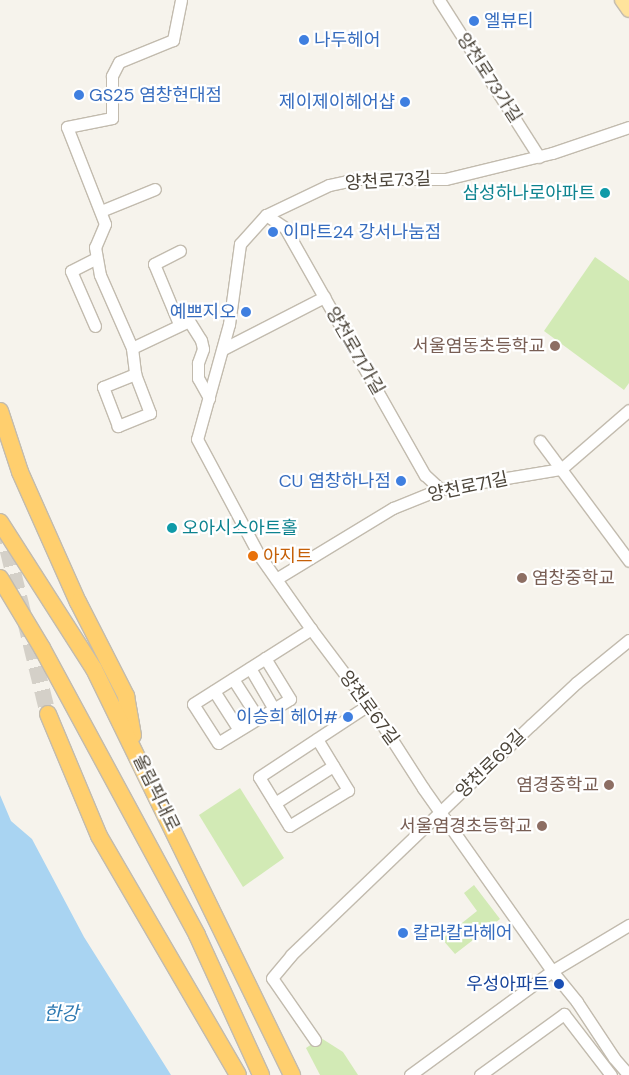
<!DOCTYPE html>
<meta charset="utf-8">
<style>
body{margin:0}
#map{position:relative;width:629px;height:1075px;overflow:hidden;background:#f6f3ec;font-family:"DM Sans","Noto Sans KR",sans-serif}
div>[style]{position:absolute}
.green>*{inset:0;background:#d2eab5}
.water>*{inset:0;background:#a9d4f2}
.highway-tunnel>*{height:16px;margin-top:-8px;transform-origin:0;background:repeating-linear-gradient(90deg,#d4d0c8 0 16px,transparent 0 24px)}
.roads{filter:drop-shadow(1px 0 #c2bbae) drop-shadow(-1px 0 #c2bbae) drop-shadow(0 1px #c2bbae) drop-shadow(0 -1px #c2bbae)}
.minor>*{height:11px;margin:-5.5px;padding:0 5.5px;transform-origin:5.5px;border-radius:5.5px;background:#fff}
.major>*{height:14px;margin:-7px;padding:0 7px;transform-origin:7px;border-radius:7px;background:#ffe39c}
.highway>*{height:16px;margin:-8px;padding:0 8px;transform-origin:8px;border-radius:8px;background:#ffcf6e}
.dots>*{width:14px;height:14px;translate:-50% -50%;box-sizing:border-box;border:2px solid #fff;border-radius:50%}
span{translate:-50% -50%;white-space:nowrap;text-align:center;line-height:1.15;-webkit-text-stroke:4.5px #fff;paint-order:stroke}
.shop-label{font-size:18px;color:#366cbe}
.left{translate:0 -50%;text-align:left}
.right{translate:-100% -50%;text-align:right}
.street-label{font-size:18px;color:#4b4439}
.culture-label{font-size:18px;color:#0d838f}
.education-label{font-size:18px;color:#785e54}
.food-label{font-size:18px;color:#c56008}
.transit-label{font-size:18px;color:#164399}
.water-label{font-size:19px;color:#2e7ab2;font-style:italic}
</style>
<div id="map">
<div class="green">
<div style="clip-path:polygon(595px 257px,629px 281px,629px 383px,624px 390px,544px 331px)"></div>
<div style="clip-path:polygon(240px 788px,284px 858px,243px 887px,199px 815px)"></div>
<div style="clip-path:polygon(474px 885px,500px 919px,455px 954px,442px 939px,477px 911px,464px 893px)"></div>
<div style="clip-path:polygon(321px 1038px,343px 1052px,358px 1075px,320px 1075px,306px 1048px)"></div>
</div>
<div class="water">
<div style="clip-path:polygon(0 795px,11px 821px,32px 839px,84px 937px,171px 1075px,0 1075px)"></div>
</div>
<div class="highway-tunnel">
<div style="left:2px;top:527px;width:193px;rotate:76.2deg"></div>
</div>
<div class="roads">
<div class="minor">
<div style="left:181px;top:0;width:41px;rotate:101.3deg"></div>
<div style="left:173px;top:40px;width:58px;rotate:157.8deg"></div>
<div style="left:119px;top:62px;width:16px;rotate:117deg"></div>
<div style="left:112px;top:76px;width:42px;rotate:90deg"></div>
<div style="left:112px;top:118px;width:46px;rotate:168.7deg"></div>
<div style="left:67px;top:127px;width:104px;rotate:68.6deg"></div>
<div style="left:105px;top:224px;width:25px;rotate:113deg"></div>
<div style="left:95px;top:247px;width:28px;rotate:80deg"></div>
<div style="left:100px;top:275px;width:80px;rotate:66.3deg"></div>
<div style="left:132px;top:348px;width:63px;rotate:-25.3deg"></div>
<div style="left:189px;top:321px;width:22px;rotate:58deg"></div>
<div style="left:201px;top:340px;width:9px;rotate:77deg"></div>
<div style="left:203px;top:349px;width:15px;rotate:110deg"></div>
<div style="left:198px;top:363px;width:15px;rotate:90deg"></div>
<div style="left:198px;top:378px;width:23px;rotate:61deg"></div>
<div style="left:439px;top:0;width:186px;rotate:57.5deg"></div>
<div style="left:629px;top:127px;width:81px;rotate:161.3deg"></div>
<div style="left:552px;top:153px;width:110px;rotate:166.3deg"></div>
<div style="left:445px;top:179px;width:88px;rotate:180deg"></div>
<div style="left:357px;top:179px;width:29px;rotate:168deg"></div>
<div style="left:329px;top:185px;width:70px;rotate:154.5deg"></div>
<div style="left:266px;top:215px;width:39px;rotate:132deg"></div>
<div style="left:240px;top:244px;width:81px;rotate:97.8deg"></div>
<div style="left:229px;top:324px;width:119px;rotate:105.5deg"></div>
<div style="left:197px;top:439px;width:132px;rotate:61.9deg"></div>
<div style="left:259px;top:555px;width:90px;rotate:54.9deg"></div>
<div style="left:311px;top:629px;width:115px;rotate:53.1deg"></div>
<div style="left:380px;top:721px;width:80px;rotate:57.3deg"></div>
<div style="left:423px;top:788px;width:224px;rotate:54.8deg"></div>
<div style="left:552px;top:971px;width:40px;rotate:51deg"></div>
<div style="left:577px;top:1002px;width:67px;rotate:56.5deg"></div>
<div style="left:614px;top:1058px;width:23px;rotate:49deg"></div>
<div style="left:101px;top:211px;width:58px;rotate:-22.2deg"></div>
<div style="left:266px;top:215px;width:23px;rotate:34deg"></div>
<div style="left:285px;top:228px;width:284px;rotate:60.5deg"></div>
<div style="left:425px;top:475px;width:21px;rotate:43deg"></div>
<div style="left:179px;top:324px;width:65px;rotate:-112.6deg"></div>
<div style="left:154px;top:264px;width:29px;rotate:-27deg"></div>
<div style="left:95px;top:326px;width:60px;rotate:-113.6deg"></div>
<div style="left:71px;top:271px;width:27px;rotate:-27deg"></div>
<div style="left:132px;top:348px;width:26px;rotate:83deg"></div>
<div style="left:135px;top:374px;width:42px;rotate:69deg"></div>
<div style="left:150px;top:413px;width:35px;rotate:158deg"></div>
<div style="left:118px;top:426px;width:42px;rotate:-111deg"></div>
<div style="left:103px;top:387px;width:35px;rotate:-22deg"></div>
<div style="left:223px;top:349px;width:114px;rotate:-27.2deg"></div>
<div style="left:540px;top:441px;width:149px;rotate:53.4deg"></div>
<div style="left:276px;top:579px;width:137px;rotate:-31.3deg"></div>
<div style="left:393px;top:508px;width:51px;rotate:-22deg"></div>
<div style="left:440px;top:489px;width:123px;rotate:-9.4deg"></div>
<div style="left:561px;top:469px;width:90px;rotate:-40.9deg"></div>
<div style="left:265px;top:658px;width:48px;rotate:58.6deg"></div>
<div style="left:290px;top:699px;width:84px;rotate:148.6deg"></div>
<div style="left:218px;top:743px;width:46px;rotate:-122.7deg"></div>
<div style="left:193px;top:704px;width:140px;rotate:-32.4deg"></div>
<div style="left:250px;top:668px;width:48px;rotate:59.7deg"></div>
<div style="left:233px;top:679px;width:46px;rotate:57.3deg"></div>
<div style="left:214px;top:691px;width:46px;rotate:57.3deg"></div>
<div style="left:317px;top:739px;width:60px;rotate:58.7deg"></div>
<div style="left:348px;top:790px;width:69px;rotate:148.6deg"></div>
<div style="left:289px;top:826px;width:57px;rotate:-121.5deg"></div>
<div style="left:259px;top:777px;width:131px;rotate:-33.4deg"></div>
<div style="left:275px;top:803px;width:69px;rotate:-32.5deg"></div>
<div style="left:315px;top:1040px;width:75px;rotate:-124.7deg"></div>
<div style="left:272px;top:978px;width:30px;rotate:-50deg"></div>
<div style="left:291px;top:955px;width:332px;rotate:-43.8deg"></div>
<div style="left:531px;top:725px;width:62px;rotate:-43deg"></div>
<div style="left:576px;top:683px;width:68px;rotate:-39.1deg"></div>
<div style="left:410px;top:1075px;width:176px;rotate:-36.2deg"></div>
<div style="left:552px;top:971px;width:90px;rotate:-30.9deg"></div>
<div style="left:480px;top:1075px;width:104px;rotate:-36deg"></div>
<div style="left:564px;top:1014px;width:77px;rotate:52.4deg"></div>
</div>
<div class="major">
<div style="left:622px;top:0;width:12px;rotate:55deg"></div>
</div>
<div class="highway">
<div style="left:0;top:411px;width:64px;rotate:71.8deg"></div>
<div style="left:20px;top:472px;width:142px;rotate:66deg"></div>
<div style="left:78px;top:602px;width:106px;rotate:62.9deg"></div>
<div style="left:126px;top:696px;width:40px;rotate:80deg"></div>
<div style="left:0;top:522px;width:174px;rotate:57.4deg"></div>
<div style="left:94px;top:669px;width:452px;rotate:64deg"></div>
<div style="left:0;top:578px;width:82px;rotate:59deg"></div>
<div style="left:42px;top:648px;width:326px;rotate:61.6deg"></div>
<div style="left:197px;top:935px;width:154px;rotate:65.4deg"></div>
<div style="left:48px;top:714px;width:132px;rotate:67.3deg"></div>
<div style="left:99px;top:836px;width:276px;rotate:59.8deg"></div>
</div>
</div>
<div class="dots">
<div style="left:474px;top:21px;background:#3f7fe0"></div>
<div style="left:304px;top:40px;background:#3f7fe0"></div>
<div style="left:79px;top:95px;background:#3f7fe0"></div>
<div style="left:405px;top:102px;background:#3f7fe0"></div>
<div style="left:605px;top:193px;background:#0f9aa8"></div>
<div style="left:273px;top:232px;background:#3f7fe0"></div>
<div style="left:246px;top:312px;background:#3f7fe0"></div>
<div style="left:555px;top:346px;background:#8d6e63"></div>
<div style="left:401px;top:481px;background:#3f7fe0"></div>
<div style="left:172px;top:528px;background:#0f9aa8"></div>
<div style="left:253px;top:556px;background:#e8710a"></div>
<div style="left:522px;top:578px;background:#8d6e63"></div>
<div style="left:348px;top:717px;background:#3f7fe0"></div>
<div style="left:609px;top:785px;background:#8d6e63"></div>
<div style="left:542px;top:826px;background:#8d6e63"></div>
<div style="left:403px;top:933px;background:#3f7fe0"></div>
<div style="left:559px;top:984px;background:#1a4fb4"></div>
</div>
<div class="shop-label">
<span class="left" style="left:484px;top:21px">엘뷰티</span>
<span class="left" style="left:314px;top:40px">나두헤어</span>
<span class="left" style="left:89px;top:95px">GS25 염창현대점</span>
<span class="right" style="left:395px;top:102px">제이제이헤어샵</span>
<span class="left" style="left:283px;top:232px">이마트24 강서나눔점</span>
<span class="right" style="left:236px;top:312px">예쁘지오</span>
<span class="right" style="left:391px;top:481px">CU 염창하나점</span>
<span class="right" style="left:338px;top:717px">이승희 헤어#</span>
<span class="left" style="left:413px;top:933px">칼라칼라헤어</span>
</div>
<div class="street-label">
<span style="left:489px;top:78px;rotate:57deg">양천로73가길</span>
<span style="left:388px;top:181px;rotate:-3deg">양천로73길</span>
<span style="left:355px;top:351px;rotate:60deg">양천로71가길</span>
<span style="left:468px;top:487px;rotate:-12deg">양천로71길</span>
<span style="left:369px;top:708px;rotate:54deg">양천로67길</span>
<span style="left:491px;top:764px;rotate:-44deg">양천로69길</span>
<span style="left:156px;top:793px;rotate:64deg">올림픽대로</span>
</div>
<div class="culture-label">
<span class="right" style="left:595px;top:193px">삼성하나로아파트</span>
<span class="left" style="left:182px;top:528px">오아시스아트홀</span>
</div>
<div class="education-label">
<span class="right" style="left:545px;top:346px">서울염동초등학교</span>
<span class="left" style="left:532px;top:578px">염창중학교</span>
<span class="right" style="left:599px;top:785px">염경중학교</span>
<span class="right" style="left:532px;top:826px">서울염경초등학교</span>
</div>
<div class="food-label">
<span class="left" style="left:263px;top:556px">아지트</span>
</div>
<div class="transit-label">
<span class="right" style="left:549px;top:984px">우성아파트</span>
</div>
<div class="water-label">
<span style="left:61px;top:1014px">한강</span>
</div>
</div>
